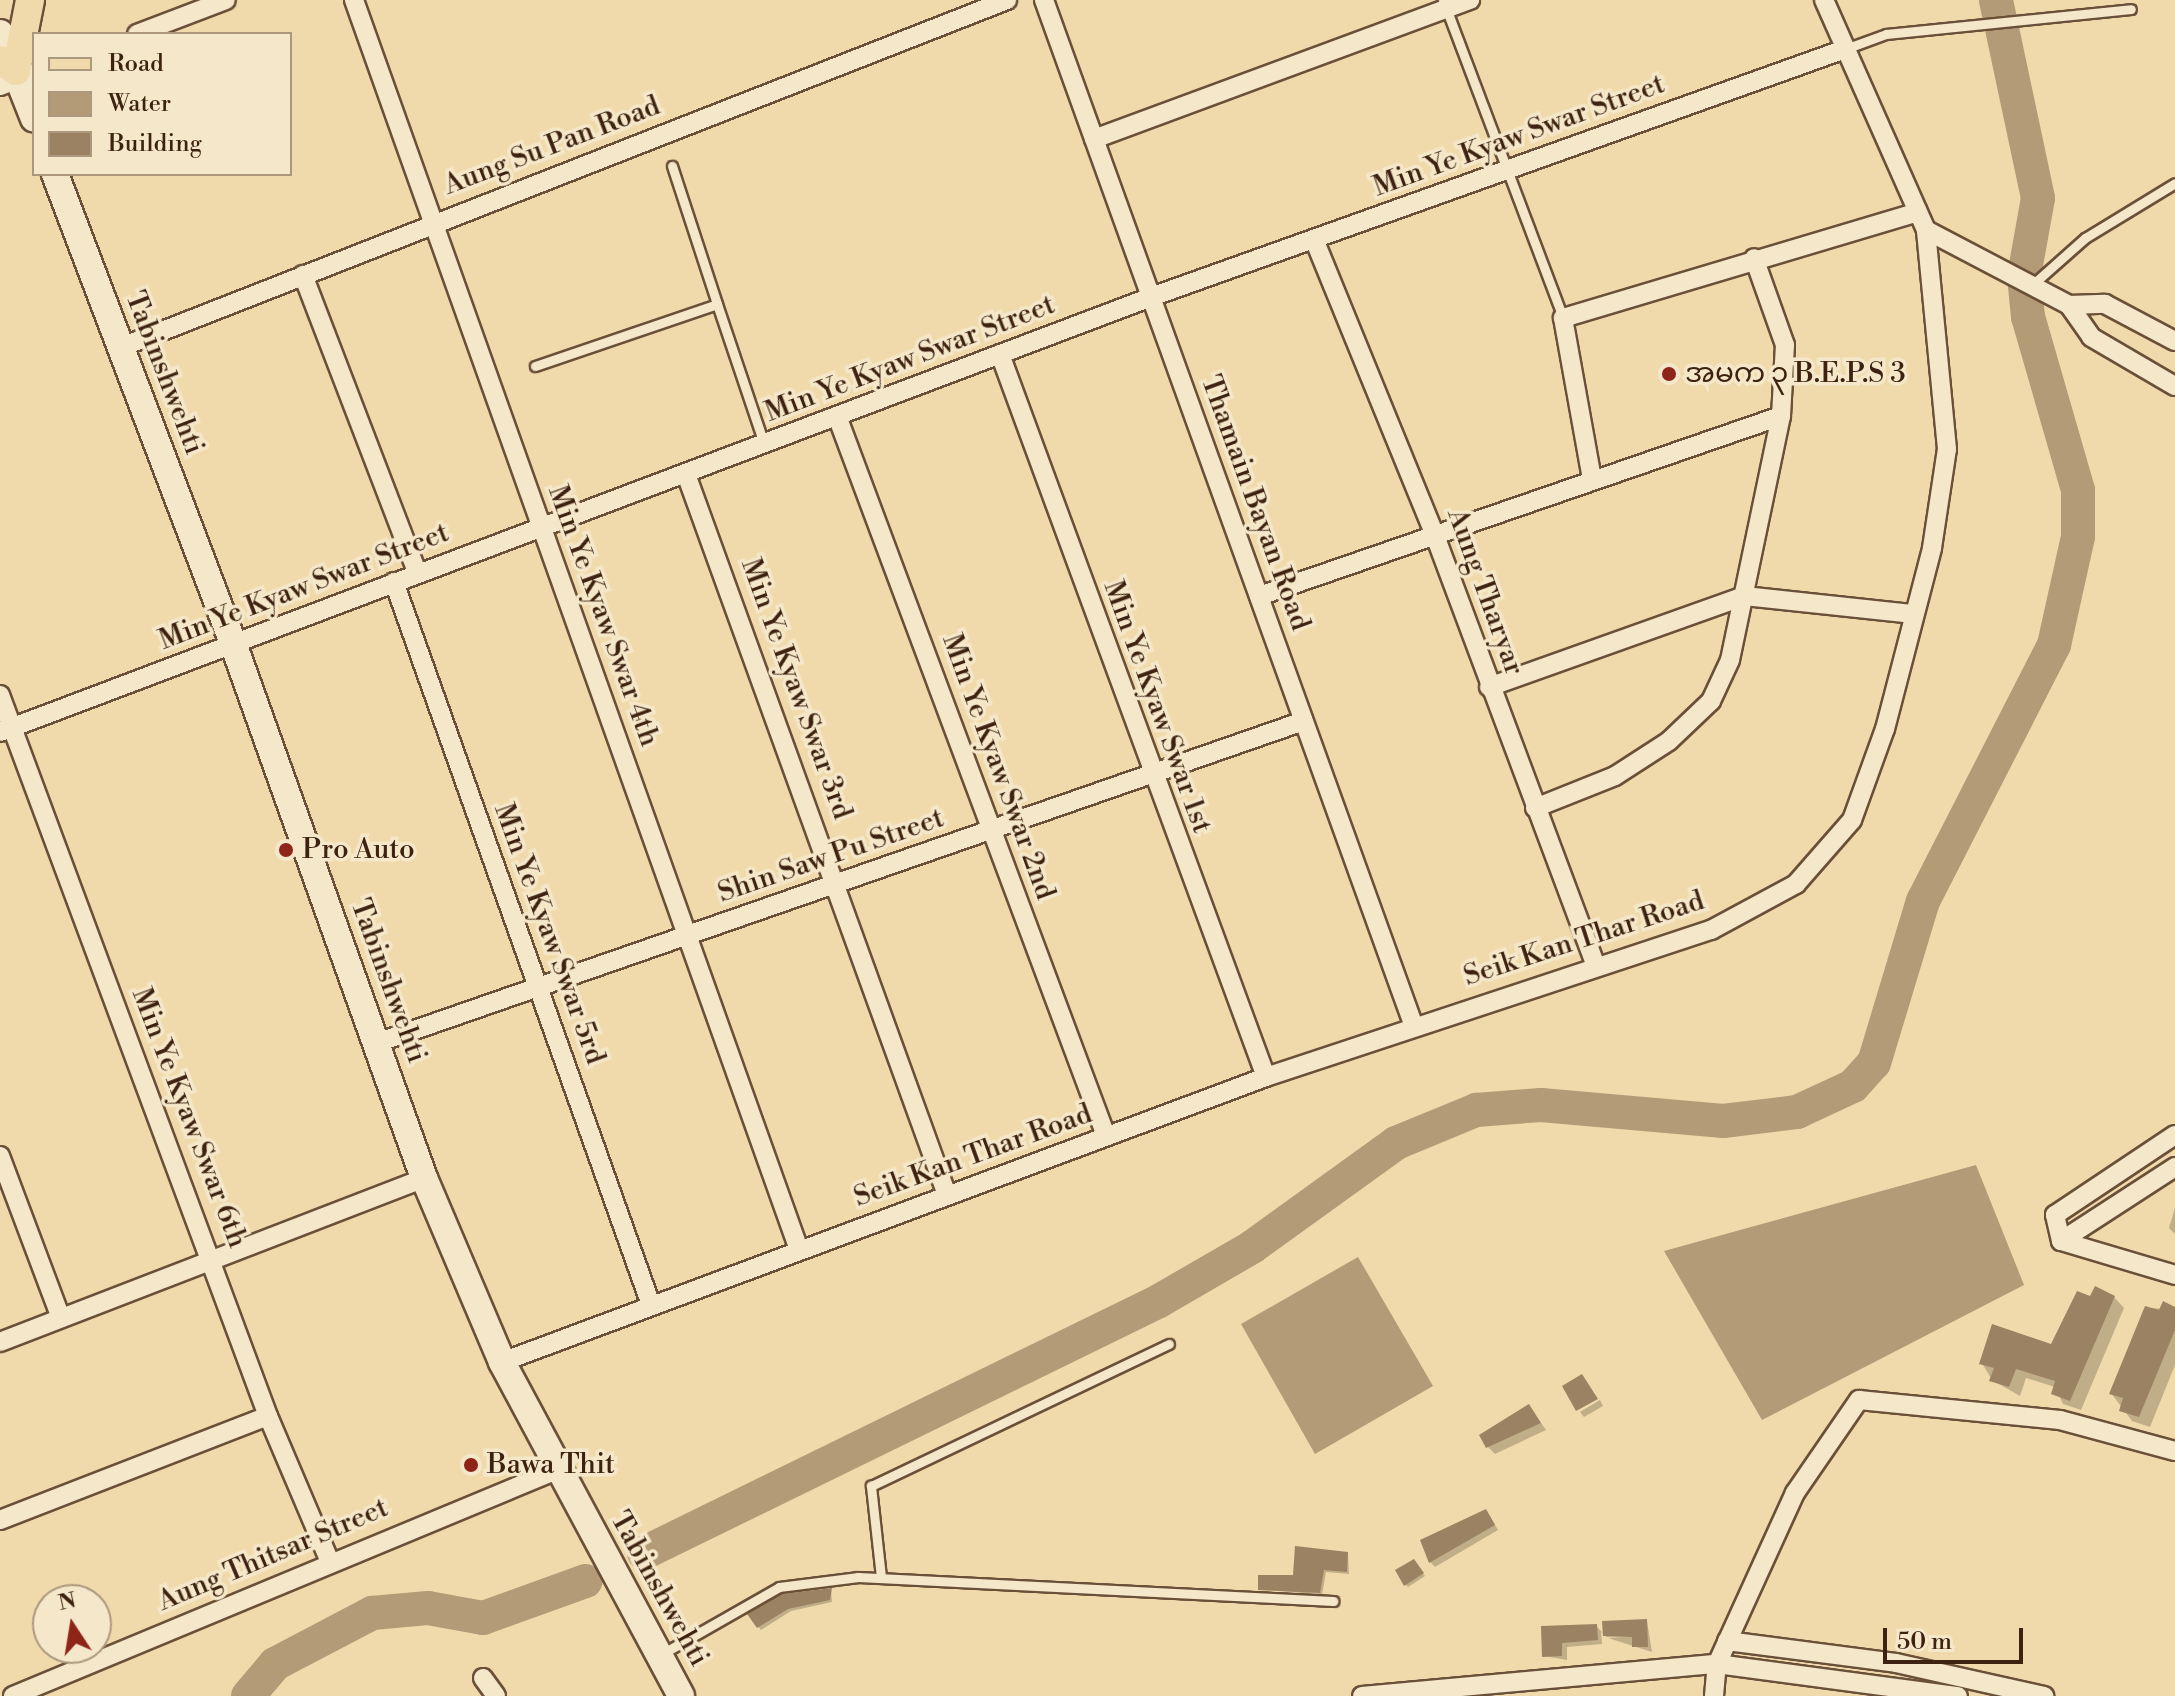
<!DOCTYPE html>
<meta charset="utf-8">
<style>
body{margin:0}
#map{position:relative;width:2175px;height:1696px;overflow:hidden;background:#f0daac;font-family:"Libre Bodoni","Noto Sans Myanmar",serif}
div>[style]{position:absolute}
.water>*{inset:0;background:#b39b77}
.shadow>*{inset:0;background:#0003}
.river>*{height:34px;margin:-17px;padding:0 17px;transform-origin:17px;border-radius:17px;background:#b39b77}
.building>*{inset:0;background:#9b8262}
.roads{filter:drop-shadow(2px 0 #6a5038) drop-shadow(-2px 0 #6a5038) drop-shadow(0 2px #6a5038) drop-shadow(0 -2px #6a5038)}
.lane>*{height:9px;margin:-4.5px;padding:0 4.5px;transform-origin:4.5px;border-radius:4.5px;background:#f5e7c9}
.street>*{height:18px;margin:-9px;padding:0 9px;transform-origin:9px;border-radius:9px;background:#f5e7c9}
.secondary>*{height:26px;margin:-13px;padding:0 13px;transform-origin:13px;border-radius:13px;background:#f5e7c9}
.primary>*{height:28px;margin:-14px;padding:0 14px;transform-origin:14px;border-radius:14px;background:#f0daac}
.dots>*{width:22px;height:22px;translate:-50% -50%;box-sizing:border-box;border:4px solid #f5e7c9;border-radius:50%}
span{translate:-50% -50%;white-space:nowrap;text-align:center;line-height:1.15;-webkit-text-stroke:7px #f5e7c9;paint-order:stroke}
.street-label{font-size:28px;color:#3e2211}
.poi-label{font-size:28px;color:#3e2211}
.left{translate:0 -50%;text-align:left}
.legend{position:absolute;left:32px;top:32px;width:260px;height:144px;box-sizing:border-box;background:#f5e7c9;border:2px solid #ac987f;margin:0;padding:10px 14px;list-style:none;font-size:24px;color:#3e2211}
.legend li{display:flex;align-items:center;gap:16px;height:40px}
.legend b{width:40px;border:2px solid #ac987f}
.north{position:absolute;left:32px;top:1584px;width:80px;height:80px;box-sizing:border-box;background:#f5e7c9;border:2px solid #ac987f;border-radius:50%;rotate:348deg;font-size:22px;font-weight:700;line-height:32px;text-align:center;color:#3e2211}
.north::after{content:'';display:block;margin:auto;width:28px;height:36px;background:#8f2418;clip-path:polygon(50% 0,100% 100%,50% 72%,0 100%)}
.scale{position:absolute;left:1883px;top:1628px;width:140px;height:36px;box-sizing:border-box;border:4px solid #3e2211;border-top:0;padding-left:10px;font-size:24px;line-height:28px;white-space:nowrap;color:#3e2211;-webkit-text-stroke:6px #f5e7c9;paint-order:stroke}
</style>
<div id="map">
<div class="water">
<div style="clip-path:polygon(1976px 1165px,2024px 1285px,1762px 1420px,1664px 1251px)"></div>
<div style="clip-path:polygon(1358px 1257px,1433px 1386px,1315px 1454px,1241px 1324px)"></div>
</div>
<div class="shadow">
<div style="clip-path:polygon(2175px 1208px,2175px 1234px,2169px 1228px)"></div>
<div style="clip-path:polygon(2114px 1297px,2124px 1308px,2081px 1410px,2063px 1404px,2055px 1387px,2026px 1378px,2020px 1396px,1992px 1380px,1982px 1363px,2052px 1346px,2092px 1298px)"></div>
<div style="clip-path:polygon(2146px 1308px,2175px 1309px,2175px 1365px,2150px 1427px,2132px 1421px,2111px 1393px)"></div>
<div style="clip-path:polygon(1600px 1400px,1603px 1406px,1584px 1417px,1580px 1412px)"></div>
<div style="clip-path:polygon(1529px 1406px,1546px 1430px,1495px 1454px,1488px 1447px)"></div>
<div style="clip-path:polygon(1490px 1516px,1498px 1530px,1435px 1567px,1430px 1562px,1422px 1541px)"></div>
<div style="clip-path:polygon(1348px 1554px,1349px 1574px,1326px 1572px,1322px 1595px,1260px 1589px)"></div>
<div style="clip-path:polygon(1416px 1564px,1425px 1576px,1408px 1587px,1405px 1584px)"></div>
<div style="clip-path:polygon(831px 1590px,832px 1602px,791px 1611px,761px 1630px,749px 1615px)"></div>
<div style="clip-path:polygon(1647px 1621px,1652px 1652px,1608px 1638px,1642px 1635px,1607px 1637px,1601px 1632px,1602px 1644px,1567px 1647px,1567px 1660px,1544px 1656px,1544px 1628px,1596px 1626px,1605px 1635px,1604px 1623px)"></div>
</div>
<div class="river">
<div style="left:644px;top:1553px;width:573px;rotate:-26.07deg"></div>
<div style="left:1159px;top:1301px;width:108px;rotate:-30.1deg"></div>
<div style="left:1252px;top:1247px;width:178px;rotate:-35.8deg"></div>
<div style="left:1396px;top:1143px;width:87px;rotate:-22.4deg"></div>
<div style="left:1476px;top:1110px;width:65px;rotate:-4.4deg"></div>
<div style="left:1541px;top:1105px;width:183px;rotate:5deg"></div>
<div style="left:1723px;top:1121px;width:75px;rotate:-6.9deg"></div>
<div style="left:1797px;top:1112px;width:62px;rotate:-24.9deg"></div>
<div style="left:1853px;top:1086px;width:31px;rotate:-48deg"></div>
<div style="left:1874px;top:1063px;width:169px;rotate:-73.2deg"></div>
<div style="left:1923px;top:901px;width:288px;rotate:-62.9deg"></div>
<div style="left:2054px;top:645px;width:111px;rotate:-77.5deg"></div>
<div style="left:2078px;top:537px;width:47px;rotate:-90deg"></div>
<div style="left:2078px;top:490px;width:180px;rotate:-106.1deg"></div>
<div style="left:2028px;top:317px;width:41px;rotate:-95.6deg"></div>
<div style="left:2024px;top:276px;width:79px;rotate:-79.8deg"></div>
<div style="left:2038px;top:198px;width:202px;rotate:-102deg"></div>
<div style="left:248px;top:1696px;width:42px;rotate:-49.8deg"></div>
<div style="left:275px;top:1664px;width:110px;rotate:-27.7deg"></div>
<div style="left:372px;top:1613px;width:56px;rotate:-5.1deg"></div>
<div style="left:428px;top:1608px;width:56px;rotate:10.3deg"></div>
<div style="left:483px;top:1618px;width:109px;rotate:-19.8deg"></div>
</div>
<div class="building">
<div style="clip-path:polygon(2095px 1286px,2115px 1296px,2070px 1401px,2051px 1394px,2055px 1381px,2016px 1369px,2009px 1387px,1989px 1381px,1994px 1368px,1979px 1364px,1992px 1324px,2051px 1344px,2077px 1291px,2090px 1296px)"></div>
<div style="clip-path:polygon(2163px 1301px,2175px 1307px,2175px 1330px,2139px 1417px,2119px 1411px,2123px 1398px,2109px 1394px,2145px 1306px,2159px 1310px)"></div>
<div style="clip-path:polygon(1582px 1374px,1598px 1399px,1576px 1411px,1562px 1386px)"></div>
<div style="clip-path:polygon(1529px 1404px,1541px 1423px,1486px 1448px,1479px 1435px)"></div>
<div style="clip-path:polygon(1486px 1509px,1495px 1525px,1429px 1563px,1420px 1540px)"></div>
<div style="clip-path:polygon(1295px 1546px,1348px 1552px,1347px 1572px,1324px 1570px,1320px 1593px,1258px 1590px,1258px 1575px,1293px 1575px)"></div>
<div style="clip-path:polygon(1414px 1559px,1424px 1573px,1404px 1586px,1395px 1570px)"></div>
<div style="clip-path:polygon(832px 1588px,830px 1600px,788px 1609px,757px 1628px,747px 1614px,781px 1594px)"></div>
<div style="clip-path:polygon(1647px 1619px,1648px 1647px,1632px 1647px,1632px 1637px,1603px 1636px,1602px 1621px)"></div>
<div style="clip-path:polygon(1597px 1624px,1598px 1640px,1562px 1643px,1562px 1656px,1542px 1657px,1541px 1626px)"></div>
</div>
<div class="roads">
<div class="lane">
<div style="left:1443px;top:0;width:340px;rotate:69.3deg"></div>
<div style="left:1845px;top:49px;width:44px;rotate:-20.1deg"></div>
<div style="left:1886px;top:34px;width:246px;rotate:-5.8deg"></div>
<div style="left:672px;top:166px;width:145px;rotate:71.9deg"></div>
<div style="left:2032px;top:285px;width:71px;rotate:-41.6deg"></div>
<div style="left:2085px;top:238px;width:105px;rotate:-31.4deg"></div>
<div style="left:535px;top:366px;width:192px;rotate:-18.8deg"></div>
<div style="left:717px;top:304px;width:148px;rotate:71.4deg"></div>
<div style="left:881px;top:1577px;width:92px;rotate:-96.3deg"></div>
<div style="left:871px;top:1486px;width:330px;rotate:-25.5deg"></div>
<div style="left:660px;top:1655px;width:137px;rotate:-29.7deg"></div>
<div style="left:779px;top:1587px;width:80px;rotate:-7.2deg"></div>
<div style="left:858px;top:1577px;width:476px;rotate:2.9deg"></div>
</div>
<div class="street">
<div style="left:354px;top:0;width:1327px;rotate:70.4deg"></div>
<div style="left:1044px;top:0;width:1088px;rotate:70.18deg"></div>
<div style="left:137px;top:34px;width:95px;rotate:-20.9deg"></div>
<div style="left:0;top:86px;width:36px;rotate:-21deg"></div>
<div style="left:1094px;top:139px;width:401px;rotate:-20.3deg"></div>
<div style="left:1926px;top:230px;width:161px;rotate:27.7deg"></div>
<div style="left:2069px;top:305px;width:39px;rotate:55deg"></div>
<div style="left:2091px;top:337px;width:97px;rotate:30.3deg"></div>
<div style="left:1314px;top:239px;width:318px;rotate:67.8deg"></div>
<div style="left:1434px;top:533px;width:463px;rotate:69.5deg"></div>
<div style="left:303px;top:275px;width:320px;rotate:69deg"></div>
<div style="left:2069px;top:305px;width:36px;rotate:-2deg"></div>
<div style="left:2105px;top:304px;width:79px;rotate:27.9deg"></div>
<div style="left:119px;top:348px;width:954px;rotate:-21.4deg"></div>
<div style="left:1000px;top:354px;width:770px;rotate:69.8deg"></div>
<div style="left:837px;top:416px;width:769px;rotate:69.51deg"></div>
<div style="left:686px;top:474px;width:767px;rotate:70.1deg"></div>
<div style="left:1592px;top:479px;width:164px;rotate:-100.2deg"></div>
<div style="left:1563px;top:318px;width:370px;rotate:-16.6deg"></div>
<div style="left:394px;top:582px;width:767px;rotate:70.43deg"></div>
<div style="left:1259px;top:596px;width:552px;rotate:-19.03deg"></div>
<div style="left:1489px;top:687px;width:271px;rotate:-19.6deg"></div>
<div style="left:1744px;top:596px;width:169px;rotate:6.1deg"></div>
<div style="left:0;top:695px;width:769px;rotate:69.61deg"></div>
<div style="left:268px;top:1416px;width:156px;rotate:67deg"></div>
<div style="left:0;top:732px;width:1230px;rotate:-20.7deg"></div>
<div style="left:1151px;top:297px;width:737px;rotate:-19.66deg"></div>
<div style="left:1535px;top:808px;width:86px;rotate:-21.8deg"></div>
<div style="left:1615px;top:776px;width:64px;rotate:-32.9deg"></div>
<div style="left:1669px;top:741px;width:58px;rotate:-43.6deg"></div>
<div style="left:1711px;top:701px;width:45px;rotate:-65.1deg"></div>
<div style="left:1730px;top:660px;width:249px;rotate:-78.2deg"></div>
<div style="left:1781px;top:416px;width:71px;rotate:-86.8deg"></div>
<div style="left:1785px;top:345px;width:92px;rotate:-109.6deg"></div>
<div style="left:377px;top:1043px;width:981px;rotate:-19.16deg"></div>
<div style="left:0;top:1156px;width:173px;rotate:69.4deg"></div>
<div style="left:2061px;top:1241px;width:27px;rotate:-103deg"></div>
<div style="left:2055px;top:1215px;width:144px;rotate:-33.7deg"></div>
<div style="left:2061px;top:1241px;width:136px;rotate:-33deg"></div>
<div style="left:2061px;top:1241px;width:119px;rotate:16.6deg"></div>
<div style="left:0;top:1342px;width:455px;rotate:-21.1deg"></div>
<div style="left:502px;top:1362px;width:815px;rotate:-20.46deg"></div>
<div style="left:1266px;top:1077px;width:469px;rotate:-18.3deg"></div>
<div style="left:1711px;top:930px;width:97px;rotate:-28.4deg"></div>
<div style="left:1796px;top:884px;width:85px;rotate:-48.8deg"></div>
<div style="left:1852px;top:820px;width:97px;rotate:-70.1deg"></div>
<div style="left:1885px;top:729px;width:187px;rotate:-75.4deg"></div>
<div style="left:1932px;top:548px;width:100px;rotate:-81.4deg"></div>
<div style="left:1947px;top:449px;width:220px;rotate:-95.5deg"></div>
<div style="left:1926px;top:230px;width:252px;rotate:-113.9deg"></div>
<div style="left:0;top:1520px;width:287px;rotate:-21.2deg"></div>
<div style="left:1727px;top:1641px;width:170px;rotate:7.4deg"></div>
<div style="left:1896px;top:1663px;width:152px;rotate:12.6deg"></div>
<div style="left:483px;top:1678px;width:22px;rotate:54deg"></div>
<div style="left:13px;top:1696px;width:589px;rotate:-22.56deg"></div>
<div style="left:1362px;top:1696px;width:356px;rotate:-5.2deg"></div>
<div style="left:1717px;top:1664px;width:243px;rotate:7.6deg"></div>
<div style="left:1714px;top:1696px;width:32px;rotate:-85deg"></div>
<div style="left:1717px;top:1664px;width:188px;rotate:-65.5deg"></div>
<div style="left:1795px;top:1493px;width:113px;rotate:-55.5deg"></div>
<div style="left:1859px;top:1400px;width:202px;rotate:5.7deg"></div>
<div style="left:2060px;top:1420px;width:119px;rotate:15.1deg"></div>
</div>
<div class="secondary">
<div style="left:0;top:33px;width:92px;rotate:68.4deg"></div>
<div style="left:55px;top:174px;width:502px;rotate:69.22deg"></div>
<div style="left:233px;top:643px;width:568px;rotate:70.35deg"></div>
<div style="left:424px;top:1178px;width:200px;rotate:67deg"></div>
<div style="left:502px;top:1362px;width:379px;rotate:61.8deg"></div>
</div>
<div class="primary">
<div style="left:0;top:60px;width:19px;rotate:35deg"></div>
<div style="left:16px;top:71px;width:72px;rotate:-78.8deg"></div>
</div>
</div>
<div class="dots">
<div style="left:1669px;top:374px;background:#8f2418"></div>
<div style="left:286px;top:850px;background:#8f2418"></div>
<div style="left:471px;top:1465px;background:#8f2418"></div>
</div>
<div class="street-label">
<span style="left:1519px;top:136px;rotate:-20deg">Min Ye Kyaw Swar Street</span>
<span style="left:552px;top:146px;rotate:-21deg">Aung Su Pan Road</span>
<span style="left:910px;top:359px;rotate:-21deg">Min Ye Kyaw Swar Street</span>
<span style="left:164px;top:373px;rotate:69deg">Tabinshwehti</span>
<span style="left:1255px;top:503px;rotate:70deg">Thamain Bayan Road</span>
<span style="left:304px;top:587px;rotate:-21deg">Min Ye Kyaw Swar Street</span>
<span style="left:1485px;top:592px;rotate:70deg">Aung Tharyar</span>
<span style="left:603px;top:616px;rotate:70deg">Min Ye Kyaw Swar 4th</span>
<span style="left:796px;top:689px;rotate:70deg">Min Ye Kyaw Swar 3rd</span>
<span style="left:1157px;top:707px;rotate:70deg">Min Ye Kyaw Swar 1st</span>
<span style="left:998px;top:767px;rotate:70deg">Min Ye Kyaw Swar 2nd</span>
<span style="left:831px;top:856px;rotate:-19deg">Shin Saw Pu Street</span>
<span style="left:549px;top:934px;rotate:70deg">Min Ye Kyaw Swar 5rd</span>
<span style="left:1584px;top:939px;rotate:-18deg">Seik Kan Thar Road</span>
<span style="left:388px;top:981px;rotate:70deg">Tabinshwehti</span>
<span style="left:189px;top:1118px;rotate:69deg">Min Ye Kyaw Swar 6th</span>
<span style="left:973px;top:1156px;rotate:-20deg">Seik Kan Thar Road</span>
<span style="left:273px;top:1555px;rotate:-23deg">Aung Thitsar Street</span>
<span style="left:659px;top:1589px;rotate:61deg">Tabinshwehti</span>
</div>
<div class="poi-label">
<span class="left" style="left:1685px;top:374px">အမက ၃ B.E.P.S 3</span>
<span class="left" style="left:302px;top:850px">Pro Auto</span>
<span class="left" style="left:487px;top:1465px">Bawa Thit</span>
</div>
<ul class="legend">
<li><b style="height:10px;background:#f0daac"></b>Road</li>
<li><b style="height:22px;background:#b39b77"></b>Water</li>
<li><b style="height:22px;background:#9b8262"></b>Building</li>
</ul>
<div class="north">N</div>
<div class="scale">50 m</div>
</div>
